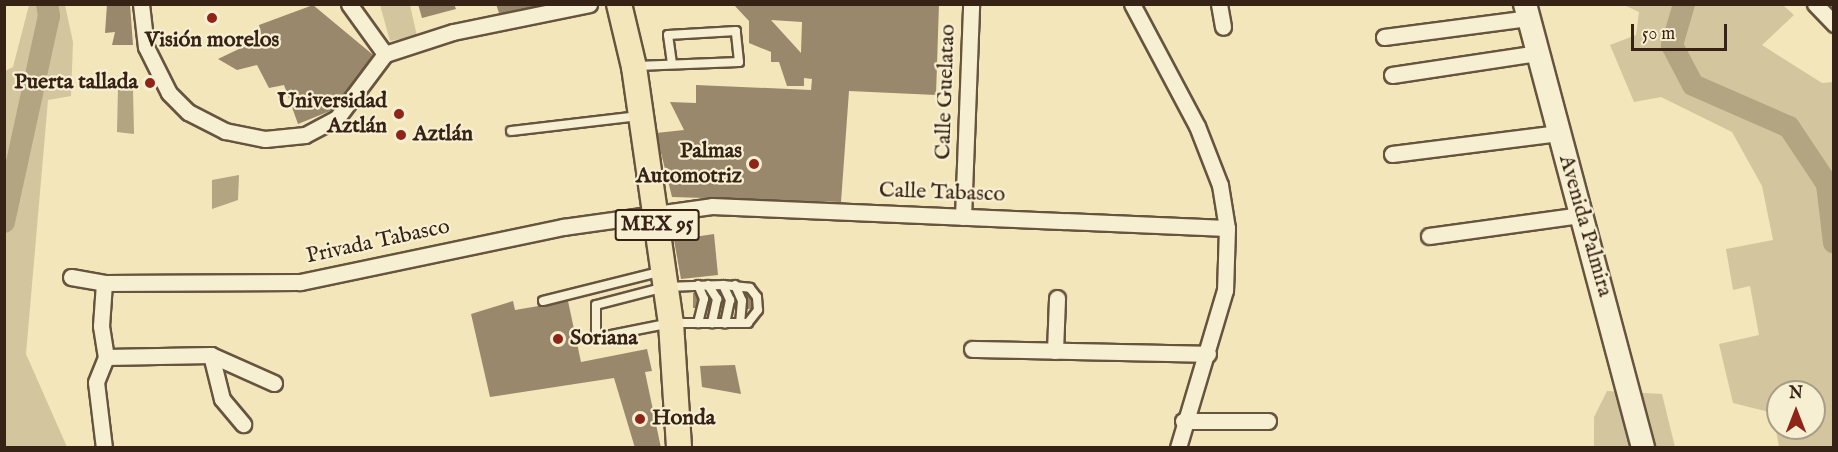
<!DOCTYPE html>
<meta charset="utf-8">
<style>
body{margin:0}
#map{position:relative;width:1838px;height:452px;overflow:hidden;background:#f3e6ba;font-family:"IM FELL English",serif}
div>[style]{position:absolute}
.green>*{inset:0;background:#d3c59e}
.water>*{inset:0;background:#b3a482}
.river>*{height:22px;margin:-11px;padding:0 11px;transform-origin:11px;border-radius:11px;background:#b3a482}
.building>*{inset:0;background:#99886b}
.roads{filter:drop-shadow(2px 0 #66543f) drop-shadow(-2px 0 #66543f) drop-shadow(0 2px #66543f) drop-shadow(0 -2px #66543f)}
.service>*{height:8px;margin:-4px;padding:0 4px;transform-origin:4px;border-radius:4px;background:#f7efd2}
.minor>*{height:15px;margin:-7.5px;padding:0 7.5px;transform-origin:7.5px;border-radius:7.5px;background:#f7efd2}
.secondary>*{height:22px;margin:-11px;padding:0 11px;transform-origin:11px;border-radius:11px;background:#f7efd2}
.primary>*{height:24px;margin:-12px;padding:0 12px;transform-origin:12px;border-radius:12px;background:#f3e6ba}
.dots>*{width:16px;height:16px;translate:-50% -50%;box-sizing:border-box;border:3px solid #f7efd2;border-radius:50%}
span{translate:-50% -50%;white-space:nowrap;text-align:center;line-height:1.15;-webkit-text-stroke:4.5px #f7efd2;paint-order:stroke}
.shield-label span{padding:2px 4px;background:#f7efd2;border:2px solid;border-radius:4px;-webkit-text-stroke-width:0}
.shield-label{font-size:21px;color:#372316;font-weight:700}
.poi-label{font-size:22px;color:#372316;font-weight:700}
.right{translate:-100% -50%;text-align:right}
.left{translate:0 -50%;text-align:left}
.street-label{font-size:22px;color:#372316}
.frame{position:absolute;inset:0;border:6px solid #372316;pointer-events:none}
.north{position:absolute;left:1766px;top:380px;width:60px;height:60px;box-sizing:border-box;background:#f7efd2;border:2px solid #aa9d87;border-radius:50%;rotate:0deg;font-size:16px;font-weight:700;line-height:24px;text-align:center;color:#372316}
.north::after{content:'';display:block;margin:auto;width:21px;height:27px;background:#8f2418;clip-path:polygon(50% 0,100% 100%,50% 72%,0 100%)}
.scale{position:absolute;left:1631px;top:24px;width:96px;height:27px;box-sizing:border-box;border:3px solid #372316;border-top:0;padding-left:8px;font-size:18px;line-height:21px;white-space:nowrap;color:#372316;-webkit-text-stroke:4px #f7efd2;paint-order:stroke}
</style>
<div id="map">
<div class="green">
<div style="clip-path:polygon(29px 5px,65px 5px,73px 42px,71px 96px,48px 100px,26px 354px,67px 447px,5px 447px,5px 71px,13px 67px)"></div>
<div style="clip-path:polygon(380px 5px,410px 5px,417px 36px,390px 41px)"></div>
<div style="clip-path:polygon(evenodd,1624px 5px,1783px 5px,1794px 15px,1762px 45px,1822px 83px,1833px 82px,1833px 447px,1779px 447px,1773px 413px,1733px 403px,1719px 344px,1759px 335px,1750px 286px,1733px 290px,1726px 249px,1773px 240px,1762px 186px,1732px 132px,1661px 97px,1634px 102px,1610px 45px,1636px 35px,1639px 12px,1624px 5px,1778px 392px,1814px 392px,1814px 428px,1778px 428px,1778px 392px)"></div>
<div style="clip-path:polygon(1607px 391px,1662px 394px,1675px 447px,1594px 448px,1594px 417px)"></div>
</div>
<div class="water">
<div style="clip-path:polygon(118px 87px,133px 90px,134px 134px,117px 132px)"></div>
<div style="clip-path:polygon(239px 175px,238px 200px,212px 209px,212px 180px)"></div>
</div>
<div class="river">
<div style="left:1684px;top:4px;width:43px;rotate:106.3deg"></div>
<div style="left:1672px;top:45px;width:45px;rotate:62.3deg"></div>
<div style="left:1693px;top:85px;width:105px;rotate:23.6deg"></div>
<div style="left:1789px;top:127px;width:69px;rotate:56.3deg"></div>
<div style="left:1827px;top:184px;width:59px;rotate:83.2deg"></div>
<div style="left:4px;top:222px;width:211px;rotate:-77.7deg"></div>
<div style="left:49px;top:16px;width:12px;rotate:-99deg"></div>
</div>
<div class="building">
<div style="clip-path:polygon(107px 4px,130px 4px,133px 45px,112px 45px,115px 32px,105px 33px)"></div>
<div style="clip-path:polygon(418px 4px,454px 4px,456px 9px,422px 18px)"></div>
<div style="clip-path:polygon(496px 4px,541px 4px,542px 6px,500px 16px)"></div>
<div style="clip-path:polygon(evenodd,939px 4px,936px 95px,849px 91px,841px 202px,672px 197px,656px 133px,684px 130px,670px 102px,696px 103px,696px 85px,811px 90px,812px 79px,804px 78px,804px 86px,787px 86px,779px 62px,771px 62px,771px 52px,749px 43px,749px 21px,735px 6px,939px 4px,771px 20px,802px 22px,801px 53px,771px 20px)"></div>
<div style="clip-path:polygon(313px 5px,378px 59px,330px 111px,298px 124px,284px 85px,269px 88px,257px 65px,237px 70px,218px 59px,262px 38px,259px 25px)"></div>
<div style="clip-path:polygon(714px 234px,718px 275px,681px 279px,674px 240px)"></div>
<div style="clip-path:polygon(755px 292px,755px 309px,693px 308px,693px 293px)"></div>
<div style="clip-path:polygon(513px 301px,515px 310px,568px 301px,581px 362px,647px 349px,652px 371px,645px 372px,661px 448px,635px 448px,614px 378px,490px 397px,471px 314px)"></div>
<div style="clip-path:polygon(735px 365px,741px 394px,702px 387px,700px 366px)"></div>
</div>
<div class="roads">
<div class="service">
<div style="left:637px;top:66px;width:102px;rotate:-2.2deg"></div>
<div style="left:739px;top:62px;width:31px;rotate:-96deg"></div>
<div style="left:736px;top:31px;width:68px;rotate:176.6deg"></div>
<div style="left:668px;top:35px;width:27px;rotate:82deg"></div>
<div style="left:511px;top:131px;width:129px;rotate:-6.7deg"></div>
<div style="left:698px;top:285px;width:15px;rotate:67deg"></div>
<div style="left:704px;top:299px;width:25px;rotate:104deg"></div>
<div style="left:708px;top:285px;width:17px;rotate:57deg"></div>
<div style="left:717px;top:299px;width:25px;rotate:102deg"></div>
<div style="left:723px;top:285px;width:27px;rotate:6deg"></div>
<div style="left:750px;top:288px;width:11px;rotate:52deg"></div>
<div style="left:757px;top:297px;width:13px;rotate:86deg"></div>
<div style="left:758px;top:310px;width:16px;rotate:128deg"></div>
<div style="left:748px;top:323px;width:77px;rotate:180deg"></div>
<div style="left:671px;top:323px;width:71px;rotate:168.7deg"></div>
<div style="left:601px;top:337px;width:7px;rotate:-135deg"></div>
<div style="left:596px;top:332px;width:27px;rotate:-90deg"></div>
<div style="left:596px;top:305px;width:71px;rotate:-14.6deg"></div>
<div style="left:665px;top:287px;width:58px;rotate:-2deg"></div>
<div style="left:723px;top:285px;width:17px;rotate:65deg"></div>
<div style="left:730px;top:300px;width:24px;rotate:102deg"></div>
<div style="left:735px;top:285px;width:17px;rotate:66deg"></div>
<div style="left:742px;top:301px;width:22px;rotate:95deg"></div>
<div style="left:543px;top:301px;width:123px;rotate:-14.1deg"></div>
</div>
<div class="minor">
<div style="left:141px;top:4px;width:43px;rotate:83.4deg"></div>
<div style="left:146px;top:47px;width:51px;rotate:63.4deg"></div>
<div style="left:169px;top:93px;width:27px;rotate:45deg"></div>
<div style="left:188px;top:112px;width:42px;rotate:27.2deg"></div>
<div style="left:225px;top:131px;width:41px;rotate:11.3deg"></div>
<div style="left:265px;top:139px;width:40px;rotate:-5.7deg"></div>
<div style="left:305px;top:135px;width:36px;rotate:-28deg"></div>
<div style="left:337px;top:118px;width:80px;rotate:-53.1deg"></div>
<div style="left:385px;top:54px;width:71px;rotate:-17.9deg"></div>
<div style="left:453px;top:32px;width:139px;rotate:-11.6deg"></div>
<div style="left:349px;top:4px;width:62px;rotate:54.2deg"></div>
<div style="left:1132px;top:4px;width:138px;rotate:62deg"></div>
<div style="left:1197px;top:126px;width:63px;rotate:68.7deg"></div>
<div style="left:1220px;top:185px;width:44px;rotate:80.8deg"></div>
<div style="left:1227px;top:228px;width:62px;rotate:91.8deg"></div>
<div style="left:1225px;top:290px;width:165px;rotate:106.6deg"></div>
<div style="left:1219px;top:4px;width:23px;rotate:80deg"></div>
<div style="left:1815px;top:4px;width:28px;rotate:46deg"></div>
<div style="left:1384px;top:37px;width:145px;rotate:-7.5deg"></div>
<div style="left:1392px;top:75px;width:148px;rotate:-8.6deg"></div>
<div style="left:1392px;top:154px;width:168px;rotate:-7.2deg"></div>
<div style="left:963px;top:217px;width:213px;rotate:-87.8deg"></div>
<div style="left:1429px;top:236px;width:152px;rotate:-7.9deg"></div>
<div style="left:71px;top:277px;width:34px;rotate:10deg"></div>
<div style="left:104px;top:283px;width:196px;rotate:-0.3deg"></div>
<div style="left:300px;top:282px;width:269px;rotate:-11.8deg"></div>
<div style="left:563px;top:227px;width:150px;rotate:-8deg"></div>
<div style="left:712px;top:206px;width:515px;rotate:2.45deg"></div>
<div style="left:104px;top:283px;width:43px;rotate:94deg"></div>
<div style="left:101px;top:326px;width:31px;rotate:81deg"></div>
<div style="left:972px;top:349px;width:236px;rotate:1.2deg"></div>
<div style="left:1055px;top:351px;width:53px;rotate:-87.8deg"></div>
<div style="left:211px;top:355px;width:45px;rotate:76deg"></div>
<div style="left:222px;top:399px;width:33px;rotate:50deg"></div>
<div style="left:1183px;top:421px;width:85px"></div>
<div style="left:104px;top:448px;width:66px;rotate:-96.9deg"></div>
<div style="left:96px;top:382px;width:27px;rotate:-68deg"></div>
<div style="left:106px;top:357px;width:105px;rotate:-1.1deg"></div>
<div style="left:211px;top:355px;width:69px;rotate:24deg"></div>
</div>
<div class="secondary">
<div style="left:1525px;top:4px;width:459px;rotate:75.1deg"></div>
</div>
<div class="primary">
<div style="left:619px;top:4px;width:65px;rotate:76.6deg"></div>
<div style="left:634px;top:67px;width:259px;rotate:81.8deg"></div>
<div style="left:671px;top:323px;width:125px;rotate:86.3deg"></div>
</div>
</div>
<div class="dots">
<div style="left:212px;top:18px;background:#8f2418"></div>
<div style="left:150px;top:83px;background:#8f2418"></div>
<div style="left:399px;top:114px;background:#8f2418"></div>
<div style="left:401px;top:135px;background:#8f2418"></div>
<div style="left:754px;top:164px;background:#8f2418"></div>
<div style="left:558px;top:339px;background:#8f2418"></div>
<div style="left:640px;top:419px;background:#8f2418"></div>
</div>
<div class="shield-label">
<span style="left:657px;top:225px">MEX 95</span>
</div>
<div class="poi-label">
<span style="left:212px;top:41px">Visión morelos</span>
<span class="right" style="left:138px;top:83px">Puerta tallada</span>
<span class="right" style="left:387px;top:114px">Universidad<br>Aztlán</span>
<span class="left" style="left:413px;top:135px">Aztlán</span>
<span class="right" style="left:742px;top:164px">Palmas<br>Automotriz</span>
<span class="left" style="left:570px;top:339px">Soriana</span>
<span class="left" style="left:652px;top:419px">Honda</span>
</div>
<div class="street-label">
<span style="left:946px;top:92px;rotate:-88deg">Calle Guelatao</span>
<span style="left:942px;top:193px;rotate:2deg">Calle Tabasco</span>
<span style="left:1585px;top:226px;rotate:74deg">Avenida Palmira</span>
<span style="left:378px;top:242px;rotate:-12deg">Privada Tabasco</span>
</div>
<div class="frame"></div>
<div class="north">N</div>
<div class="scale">50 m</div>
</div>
